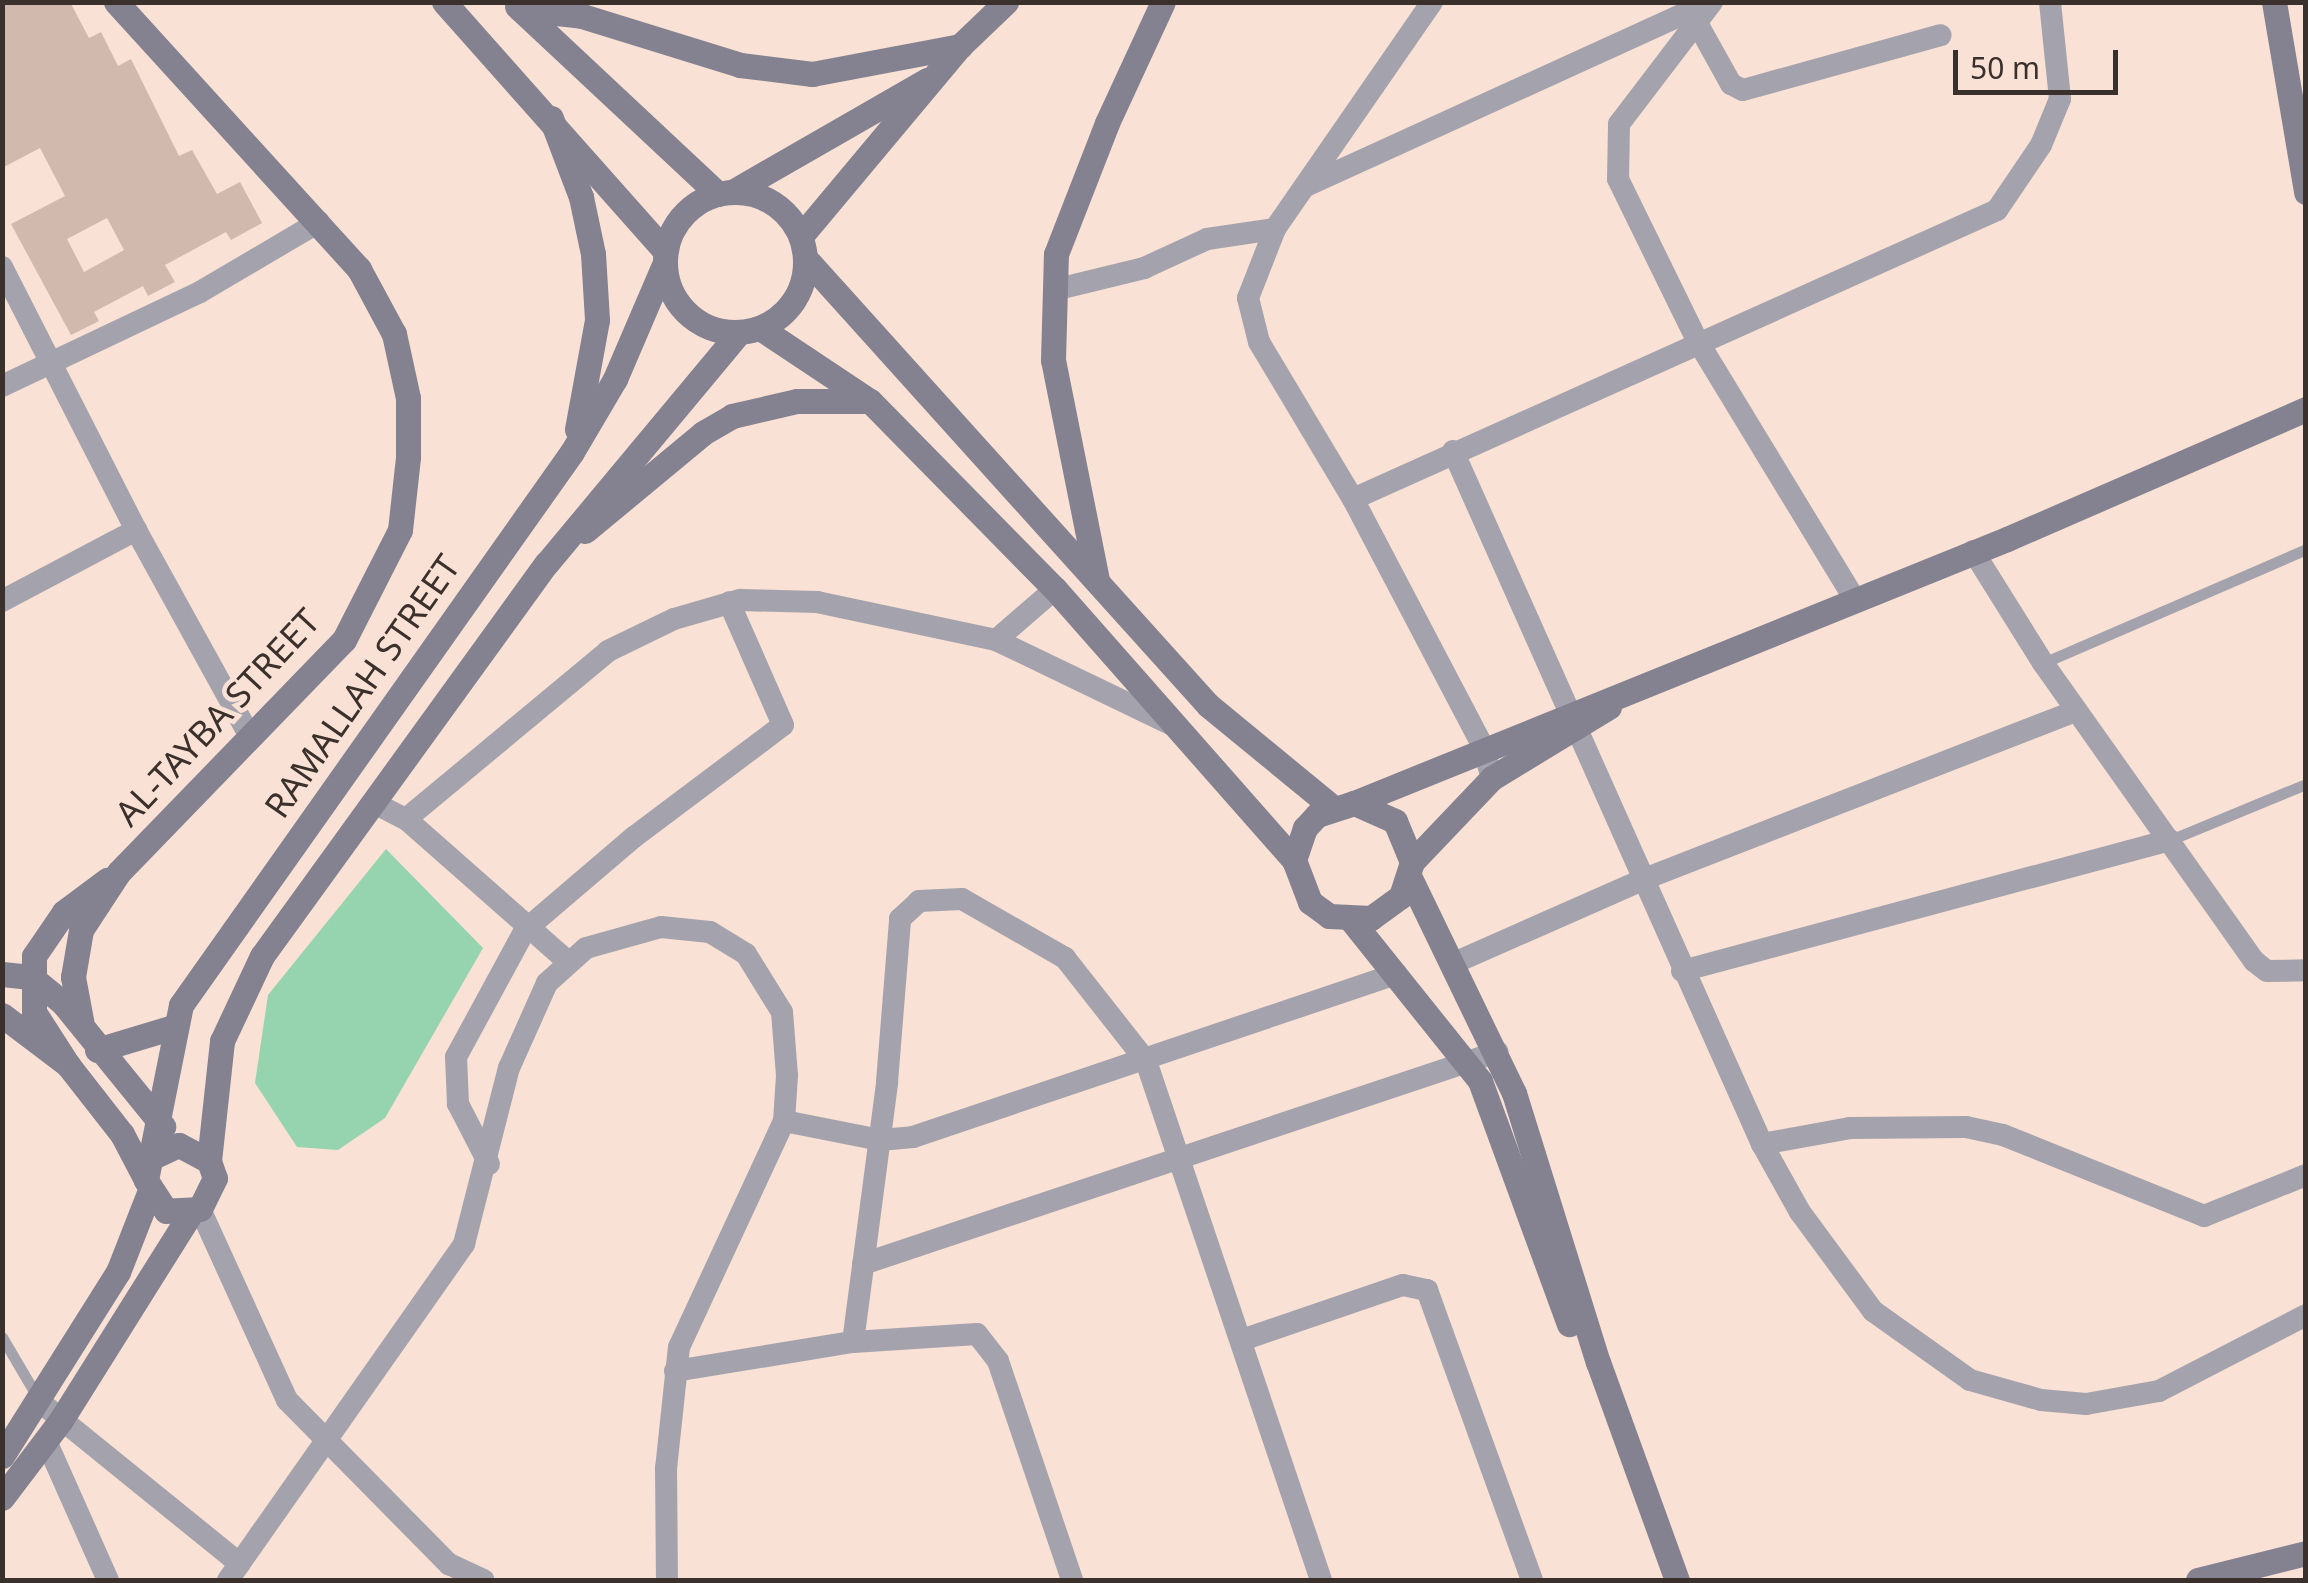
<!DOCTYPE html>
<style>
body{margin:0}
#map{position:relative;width:2308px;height:1583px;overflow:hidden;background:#fae1d5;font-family:"Noto Sans",sans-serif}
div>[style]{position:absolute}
.green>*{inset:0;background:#96d3af}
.building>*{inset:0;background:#d2b9ae}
.lane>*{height:11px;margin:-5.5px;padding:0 5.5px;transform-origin:5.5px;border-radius:5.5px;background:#a4a3ad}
.street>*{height:22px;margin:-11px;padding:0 11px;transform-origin:11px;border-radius:11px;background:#a4a3ad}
.secondary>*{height:25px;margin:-12.5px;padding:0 12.5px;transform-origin:12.5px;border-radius:12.5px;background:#848291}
.secondary>.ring{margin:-12.5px;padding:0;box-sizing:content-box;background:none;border:25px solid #848291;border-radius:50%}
span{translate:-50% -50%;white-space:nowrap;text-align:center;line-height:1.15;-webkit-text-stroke:9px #fae1d5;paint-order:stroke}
.street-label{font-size:35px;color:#3a302c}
.frame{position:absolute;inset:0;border:5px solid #3a302c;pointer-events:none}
.scale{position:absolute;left:1953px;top:50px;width:165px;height:45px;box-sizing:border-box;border:5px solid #3a302c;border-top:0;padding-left:12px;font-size:30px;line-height:35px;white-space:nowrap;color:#3a302c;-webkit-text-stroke:8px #fae1d5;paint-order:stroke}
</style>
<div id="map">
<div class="green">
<div style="clip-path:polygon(386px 849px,483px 948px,385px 1118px,338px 1150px,297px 1147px,255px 1083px,268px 995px)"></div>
</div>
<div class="building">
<div style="clip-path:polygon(evenodd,2px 2px,70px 2px,89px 38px,101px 32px,118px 66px,131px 59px,179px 156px,192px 150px,217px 194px,240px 182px,262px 223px,231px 240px,226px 232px,165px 265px,175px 282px,148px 296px,143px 286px,94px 312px,99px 321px,71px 335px,11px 224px,65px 196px,40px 148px,2px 168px,2px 2px,107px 218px,124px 250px,84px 272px,67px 239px,107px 218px)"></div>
</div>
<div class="lane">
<div style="left:2043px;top:663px;width:287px;rotate:-23.4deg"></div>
<div style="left:2170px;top:840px;width:147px;rotate:-22.4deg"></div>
<div style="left:2px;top:1337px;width:71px;rotate:59.5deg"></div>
</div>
<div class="street">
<div style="left:1432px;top:2px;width:276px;rotate:124.7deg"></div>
<div style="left:1275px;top:229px;width:74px;rotate:111.4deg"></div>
<div style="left:1248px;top:298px;width:45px;rotate:76deg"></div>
<div style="left:1259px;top:342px;width:183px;rotate:59.1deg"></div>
<div style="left:1353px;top:499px;width:280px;rotate:62.3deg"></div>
<div style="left:1483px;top:747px;width:32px;rotate:74deg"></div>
<div style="left:1712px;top:2px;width:153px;rotate:127.3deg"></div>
<div style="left:1619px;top:124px;width:55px;rotate:91deg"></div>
<div style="left:1618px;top:179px;width:179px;rotate:63.9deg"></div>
<div style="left:1697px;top:340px;width:304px;rotate:58.7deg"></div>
<div style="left:1697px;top:23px;width:70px;rotate:60.9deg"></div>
<div style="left:1731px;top:84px;width:13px;rotate:27deg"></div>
<div style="left:1743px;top:90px;width:205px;rotate:-15.5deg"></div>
<div style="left:1308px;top:185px;width:441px;rotate:-24.5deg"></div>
<div style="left:2px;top:267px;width:295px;rotate:63deg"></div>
<div style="left:136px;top:530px;width:234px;rotate:61.1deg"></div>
<div style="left:1054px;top:290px;width:93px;rotate:-13.7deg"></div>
<div style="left:1144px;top:268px;width:69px;rotate:-24.7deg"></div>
<div style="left:1207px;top:239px;width:69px;rotate:-8.4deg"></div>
<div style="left:2px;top:386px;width:219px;rotate:-25.4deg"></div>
<div style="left:200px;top:292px;width:138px;rotate:-30.5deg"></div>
<div style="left:1453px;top:451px;width:759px;rotate:65.97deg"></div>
<div style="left:1762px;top:1144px;width:78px;rotate:60.8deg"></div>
<div style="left:1800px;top:1212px;width:123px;rotate:53.6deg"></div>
<div style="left:1873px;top:1311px;width:119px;rotate:35.4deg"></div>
<div style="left:1970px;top:1380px;width:74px;rotate:15.7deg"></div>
<div style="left:2041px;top:1400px;width:45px;rotate:5.1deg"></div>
<div style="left:2086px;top:1404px;width:74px;rotate:-10.1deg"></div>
<div style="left:2159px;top:1391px;width:165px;rotate:-27.3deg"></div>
<div style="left:1353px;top:499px;width:706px;rotate:-24.17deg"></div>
<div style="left:1997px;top:210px;width:78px;rotate:-55.9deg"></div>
<div style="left:2041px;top:145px;width:50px;rotate:-67.6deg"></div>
<div style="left:2060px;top:99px;width:98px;rotate:-95.9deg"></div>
<div style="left:1973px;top:551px;width:132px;rotate:58deg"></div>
<div style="left:2043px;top:663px;width:365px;rotate:54.7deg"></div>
<div style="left:2254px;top:961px;width:16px;rotate:38deg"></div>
<div style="left:2267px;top:971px;width:39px;rotate:-1deg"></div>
<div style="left:2px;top:601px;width:152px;rotate:-27.9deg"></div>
<div style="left:996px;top:640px;width:78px;rotate:-40.8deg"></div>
<div style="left:374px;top:803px;width:36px;rotate:27deg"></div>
<div style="left:406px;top:819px;width:213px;rotate:41.4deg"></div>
<div style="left:406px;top:819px;width:263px;rotate:-39.7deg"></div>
<div style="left:608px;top:651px;width:73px;rotate:-25.9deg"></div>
<div style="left:674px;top:619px;width:69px;rotate:-16.1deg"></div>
<div style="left:740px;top:600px;width:77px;rotate:1.5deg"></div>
<div style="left:817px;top:602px;width:183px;rotate:12deg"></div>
<div style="left:996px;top:640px;width:196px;rotate:25.7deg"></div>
<div style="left:1454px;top:963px;width:211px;rotate:-23.8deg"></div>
<div style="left:1647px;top:878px;width:460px;rotate:-21.3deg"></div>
<div style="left:1682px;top:971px;width:505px;rotate:-15.03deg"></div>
<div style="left:784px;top:1121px;width:98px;rotate:11.2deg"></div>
<div style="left:880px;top:1140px;width:33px;rotate:-5deg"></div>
<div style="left:913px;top:1137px;width:510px;rotate:-18.65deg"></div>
<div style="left:1762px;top:1144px;width:89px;rotate:-10.3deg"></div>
<div style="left:1850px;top:1128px;width:116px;rotate:-0.5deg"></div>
<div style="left:1966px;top:1127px;width:38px;rotate:12deg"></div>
<div style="left:2003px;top:1135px;width:217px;rotate:21.9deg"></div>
<div style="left:2204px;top:1216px;width:110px;rotate:-21.9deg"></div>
<div style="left:489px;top:1164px;width:68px;rotate:-117.3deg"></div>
<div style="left:458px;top:1104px;width:47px;rotate:-92.4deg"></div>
<div style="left:456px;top:1057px;width:145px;rotate:-61.5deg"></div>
<div style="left:525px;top:930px;width:143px;rotate:-40.5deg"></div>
<div style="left:634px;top:837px;width:186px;rotate:-36.9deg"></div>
<div style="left:783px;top:725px;width:134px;rotate:-113.7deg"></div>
<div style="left:200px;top:1209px;width:210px;rotate:65.5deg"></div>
<div style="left:287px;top:1400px;width:231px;rotate:45.4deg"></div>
<div style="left:449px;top:1564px;width:38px;rotate:25deg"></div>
<div style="left:863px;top:1264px;width:669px;rotate:-18.49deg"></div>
<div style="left:1242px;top:1340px;width:170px;rotate:-18.9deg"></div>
<div style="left:1403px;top:1285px;width:25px;rotate:12deg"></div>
<div style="left:1427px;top:1290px;width:308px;rotate:70.1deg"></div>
<div style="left:853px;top:1342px;width:262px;rotate:-82.5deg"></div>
<div style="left:887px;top:1082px;width:164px;rotate:-85.4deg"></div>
<div style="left:900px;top:919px;width:26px;rotate:-43deg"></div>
<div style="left:919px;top:901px;width:43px;rotate:-2.7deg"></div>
<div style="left:962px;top:899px;width:119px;rotate:29.8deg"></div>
<div style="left:1065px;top:958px;width:131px;rotate:51.8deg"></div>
<div style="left:1146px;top:1061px;width:548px;rotate:71.37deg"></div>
<div style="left:675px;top:1371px;width:180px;rotate:-9.3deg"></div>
<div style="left:853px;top:1342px;width:124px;rotate:-3.7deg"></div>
<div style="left:977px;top:1334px;width:34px;rotate:52deg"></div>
<div style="left:998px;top:1361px;width:231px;rotate:71.3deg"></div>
<div style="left:40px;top:1402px;width:257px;rotate:39deg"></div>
<div style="left:46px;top:1441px;width:152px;rotate:66deg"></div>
<div style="left:228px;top:1580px;width:411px;rotate:-54.9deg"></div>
<div style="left:464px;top:1244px;width:182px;rotate:-75.7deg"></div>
<div style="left:509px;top:1068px;width:93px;rotate:-65.9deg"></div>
<div style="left:547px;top:983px;width:52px;rotate:-41.9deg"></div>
<div style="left:586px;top:948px;width:78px;rotate:-15.6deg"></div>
<div style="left:661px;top:927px;width:49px;rotate:5.8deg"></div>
<div style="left:710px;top:932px;width:42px;rotate:31.4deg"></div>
<div style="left:746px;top:954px;width:68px;rotate:58.2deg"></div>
<div style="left:782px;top:1012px;width:63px;rotate:85.5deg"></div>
<div style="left:787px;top:1075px;width:46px;rotate:93.7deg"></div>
<div style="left:784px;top:1121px;width:249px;rotate:114.9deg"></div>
<div style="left:679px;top:1347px;width:122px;rotate:96.1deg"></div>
<div style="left:666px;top:1468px;width:112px;rotate:89.5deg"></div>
</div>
<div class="secondary">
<div style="left:444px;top:2px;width:332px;rotate:48.4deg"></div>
<div style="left:2274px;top:2px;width:193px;rotate:80.4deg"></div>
<div style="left:517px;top:6px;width:275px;rotate:43.1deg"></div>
<div style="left:520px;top:9px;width:62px;rotate:6.4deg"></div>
<div style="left:582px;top:16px;width:165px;rotate:17.2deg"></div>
<div style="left:740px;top:65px;width:73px;rotate:7.1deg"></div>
<div style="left:812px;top:74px;width:151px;rotate:-10.7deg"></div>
<div style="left:551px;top:118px;width:85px;rotate:69.2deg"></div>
<div style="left:581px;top:197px;width:58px;rotate:78.1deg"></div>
<div style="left:593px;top:254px;width:66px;rotate:86.5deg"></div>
<div style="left:597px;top:320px;width:111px;rotate:100.4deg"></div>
<div style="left:734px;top:191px;width:223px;rotate:-29.9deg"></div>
<div class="ring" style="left:665px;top:192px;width:115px;height:115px"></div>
<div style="left:801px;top:236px;width:248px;rotate:-50.1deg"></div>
<div style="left:960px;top:46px;width:64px;rotate:-43.7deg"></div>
<div style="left:806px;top:259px;width:600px;rotate:47.97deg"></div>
<div style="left:1208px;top:705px;width:161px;rotate:39.4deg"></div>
<div style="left:760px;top:328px;width:132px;rotate:33.6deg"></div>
<div style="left:870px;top:401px;width:264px;rotate:45.5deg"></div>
<div style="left:1055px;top:589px;width:361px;rotate:48.6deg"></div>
<div style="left:1294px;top:860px;width:45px;rotate:69.1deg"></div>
<div style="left:1310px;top:902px;width:24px;rotate:36deg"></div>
<div style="left:1329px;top:916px;width:42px;rotate:2.7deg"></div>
<div style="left:1371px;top:918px;width:37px;rotate:-36deg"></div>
<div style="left:1401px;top:896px;width:36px;rotate:-72deg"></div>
<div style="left:1412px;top:862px;width:44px;rotate:-112.5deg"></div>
<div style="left:1395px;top:821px;width:45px;rotate:-156.3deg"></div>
<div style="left:1354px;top:803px;width:39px;rotate:162deg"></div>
<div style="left:1317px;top:815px;width:18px;rotate:133deg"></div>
<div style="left:1305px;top:828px;width:34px;rotate:109deg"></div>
<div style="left:585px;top:531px;width:153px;rotate:-39.7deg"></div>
<div style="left:703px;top:433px;width:34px;rotate:-30deg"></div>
<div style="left:732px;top:416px;width:67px;rotate:-13deg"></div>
<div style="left:797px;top:401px;width:71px"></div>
<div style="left:1097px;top:580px;width:224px;rotate:-101.3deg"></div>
<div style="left:1053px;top:360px;width:106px;rotate:-88.4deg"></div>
<div style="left:1056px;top:254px;width:141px;rotate:-68.7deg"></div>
<div style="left:1107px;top:123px;width:133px;rotate:-65.2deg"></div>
<div style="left:1354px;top:803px;width:704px;rotate:-22.01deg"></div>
<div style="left:2007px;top:539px;width:326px;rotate:-23.5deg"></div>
<div style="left:1412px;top:862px;width:116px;rotate:-46.4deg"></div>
<div style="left:1492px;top:778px;width:137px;rotate:-31.3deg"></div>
<div style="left:1410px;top:878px;width:239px;rotate:64.2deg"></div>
<div style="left:1514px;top:1093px;width:282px;rotate:72.7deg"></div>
<div style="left:1598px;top:1362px;width:232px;rotate:70.1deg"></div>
<div style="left:1352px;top:921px;width:205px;rotate:51.3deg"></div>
<div style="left:1480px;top:1081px;width:259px;rotate:69.9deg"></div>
<div style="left:2px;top:974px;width:29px;rotate:6deg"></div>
<div style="left:31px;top:977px;width:41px;rotate:39.1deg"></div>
<div style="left:63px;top:1003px;width:159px;rotate:50.9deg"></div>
<div style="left:2px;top:1015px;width:83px;rotate:37.1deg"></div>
<div style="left:68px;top:1065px;width:88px;rotate:52deg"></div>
<div style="left:122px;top:1134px;width:52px;rotate:62.4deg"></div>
<div style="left:82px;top:1025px;width:49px;rotate:-100.6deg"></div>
<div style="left:73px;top:977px;width:48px;rotate:-80.3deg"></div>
<div style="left:81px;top:930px;width:69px;rotate:-56.8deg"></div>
<div style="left:119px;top:872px;width:323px;rotate:-45.9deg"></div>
<div style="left:344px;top:640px;width:123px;rotate:-63deg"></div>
<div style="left:400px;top:530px;width:73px;rotate:-83.7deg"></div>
<div style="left:408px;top:457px;width:59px;rotate:-90deg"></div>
<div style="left:408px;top:398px;width:66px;rotate:-102.3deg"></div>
<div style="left:394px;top:334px;width:74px;rotate:-118.3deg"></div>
<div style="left:359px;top:269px;width:361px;rotate:-132.3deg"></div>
<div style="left:97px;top:1050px;width:79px;rotate:-16.8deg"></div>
<div style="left:68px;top:1065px;width:63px;rotate:-122.7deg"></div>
<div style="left:34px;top:1012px;width:56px;rotate:-90deg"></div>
<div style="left:34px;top:956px;width:53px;rotate:-55.7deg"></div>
<div style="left:64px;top:912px;width:54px;rotate:-36.7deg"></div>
<div style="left:155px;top:1156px;width:26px;rotate:-25deg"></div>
<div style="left:179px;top:1145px;width:34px;rotate:28deg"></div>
<div style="left:209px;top:1161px;width:18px;rotate:71deg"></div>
<div style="left:215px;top:1178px;width:34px;rotate:116deg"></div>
<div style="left:200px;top:1209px;width:34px;rotate:177deg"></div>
<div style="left:166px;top:1211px;width:37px;rotate:-123deg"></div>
<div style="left:146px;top:1180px;width:178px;rotate:-78.7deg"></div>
<div style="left:181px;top:1005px;width:677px;rotate:-54.74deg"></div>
<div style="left:572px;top:452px;width:85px;rotate:-59.5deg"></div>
<div style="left:615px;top:379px;width:122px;rotate:-66.8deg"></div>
<div style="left:209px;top:1161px;width:121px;rotate:-83.8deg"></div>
<div style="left:222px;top:1041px;width:94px;rotate:-64.8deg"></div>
<div style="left:262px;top:956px;width:485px;rotate:-54.1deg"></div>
<div style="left:547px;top:563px;width:298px;rotate:-50.2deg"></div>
<div style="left:2px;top:1456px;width:218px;rotate:-57.8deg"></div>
<div style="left:118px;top:1272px;width:85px;rotate:-68.6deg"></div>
<div style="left:2px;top:1498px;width:98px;rotate:-52.9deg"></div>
<div style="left:61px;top:1420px;width:244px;rotate:-57.9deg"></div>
<div style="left:2198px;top:1580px;width:111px;rotate:-14deg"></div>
</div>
<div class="street-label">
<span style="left:362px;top:686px;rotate:-55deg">RAMALLAH STREET</span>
<span style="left:217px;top:717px;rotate:-47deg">AL-TAYBA STREET</span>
</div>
<div class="frame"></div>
<div class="scale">50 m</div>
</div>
